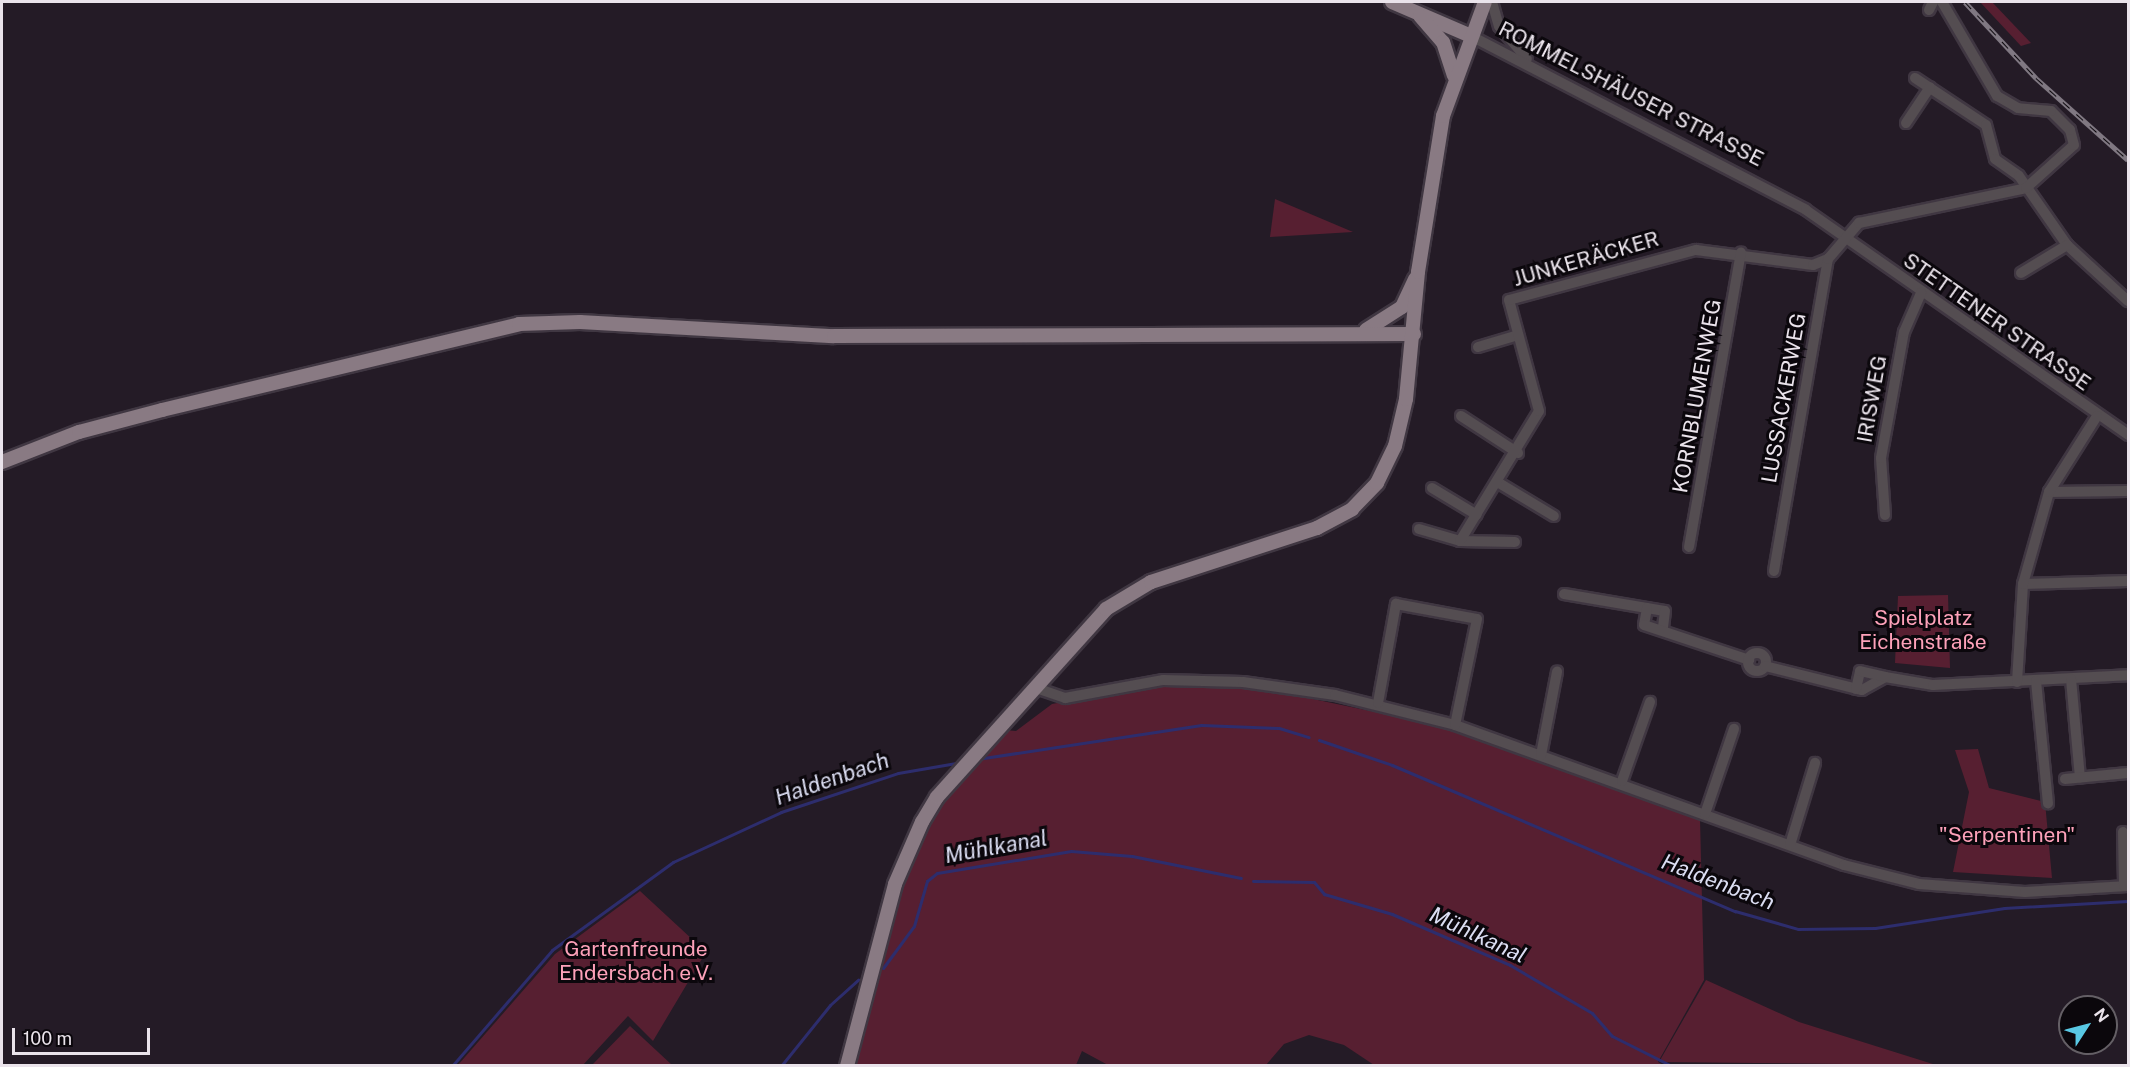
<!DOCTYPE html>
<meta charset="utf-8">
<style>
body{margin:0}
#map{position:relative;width:2130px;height:1067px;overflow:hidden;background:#241b26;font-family:"Public Sans",sans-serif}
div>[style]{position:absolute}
.green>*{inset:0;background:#571f31}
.stream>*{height:3px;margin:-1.5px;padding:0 1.5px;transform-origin:1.5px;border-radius:1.5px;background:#2d2d6d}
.roads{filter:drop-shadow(2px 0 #403742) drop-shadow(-2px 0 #403742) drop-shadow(0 2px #403742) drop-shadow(0 -2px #403742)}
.minor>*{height:10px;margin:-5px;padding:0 5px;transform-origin:5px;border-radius:5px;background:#544d51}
.minor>.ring{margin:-5px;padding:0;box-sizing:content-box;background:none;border:10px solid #544d51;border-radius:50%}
.major>*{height:14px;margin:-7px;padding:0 7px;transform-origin:7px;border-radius:7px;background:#897a83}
.rail>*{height:5px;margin-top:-2.5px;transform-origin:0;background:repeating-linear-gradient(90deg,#0b070c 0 9px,#807882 0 18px);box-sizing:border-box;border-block:2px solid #807882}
span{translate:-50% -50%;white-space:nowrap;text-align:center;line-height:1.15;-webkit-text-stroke:6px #0b070c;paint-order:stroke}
.street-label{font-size:21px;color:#eae3eb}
.park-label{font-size:21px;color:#fda1b9}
.water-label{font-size:22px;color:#dbddf2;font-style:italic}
.frame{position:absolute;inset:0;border:3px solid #eae3eb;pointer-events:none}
.north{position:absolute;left:2058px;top:995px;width:60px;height:60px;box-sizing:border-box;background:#0b070c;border:2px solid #645f65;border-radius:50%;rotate:54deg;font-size:16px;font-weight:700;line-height:24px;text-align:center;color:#eae3eb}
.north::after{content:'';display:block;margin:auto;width:21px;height:27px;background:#59c8e4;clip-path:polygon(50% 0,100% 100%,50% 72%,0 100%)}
.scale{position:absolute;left:12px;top:1028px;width:138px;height:27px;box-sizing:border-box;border:3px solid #eae3eb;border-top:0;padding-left:8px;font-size:18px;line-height:21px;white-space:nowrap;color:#eae3eb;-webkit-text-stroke:4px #0b070c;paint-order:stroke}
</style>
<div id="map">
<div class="green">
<div style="clip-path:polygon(1980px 2px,1992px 2px,2031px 43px,2021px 46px)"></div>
<div style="clip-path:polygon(1275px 199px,1353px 232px,1270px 237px)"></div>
<div style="clip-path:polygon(1948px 595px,1950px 668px,1895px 663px,1898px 596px)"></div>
<div style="clip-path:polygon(1165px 684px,1246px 685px,1442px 726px,1700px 819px,1704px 980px,1658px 1062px,1663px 1065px,1374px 1065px,1344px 1045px,1309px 1035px,1284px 1044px,1266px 1065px,1108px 1065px,1082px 1051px,1076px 1065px,849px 1066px,898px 884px,939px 799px,1004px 730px,1016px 731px,1052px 704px)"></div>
<div style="clip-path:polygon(1978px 749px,1989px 788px,2045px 802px,2052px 878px,1953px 872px,1969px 792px,1955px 750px)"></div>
<div style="clip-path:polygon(640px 891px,706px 952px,653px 1041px,628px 1016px,583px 1065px,458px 1065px,555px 954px)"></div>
<div style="clip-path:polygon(1706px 980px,1799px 1022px,1936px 1065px,1659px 1062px)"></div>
<div style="clip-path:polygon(630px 1026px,672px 1065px,592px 1065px)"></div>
</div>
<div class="stream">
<div style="left:1319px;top:740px;width:77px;rotate:18.9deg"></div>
<div style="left:1392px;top:765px;width:373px;rotate:23.1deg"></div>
<div style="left:1735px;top:911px;width:66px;rotate:15.9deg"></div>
<div style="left:1798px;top:929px;width:77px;rotate:-0.7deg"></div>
<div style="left:1875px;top:928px;width:131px;rotate:-8.8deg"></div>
<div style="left:2004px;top:908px;width:124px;rotate:-3.2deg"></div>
<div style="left:977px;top:759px;width:227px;rotate:-8.6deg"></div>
<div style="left:1201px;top:725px;width:78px;rotate:2.2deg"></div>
<div style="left:1279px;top:728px;width:31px;rotate:17deg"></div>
<div style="left:1253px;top:881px;width:61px;rotate:0.9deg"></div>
<div style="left:1314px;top:882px;width:16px;rotate:50deg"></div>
<div style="left:1324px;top:894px;width:71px;rotate:16.4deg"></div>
<div style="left:1392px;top:914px;width:129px;rotate:23.4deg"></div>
<div style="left:1510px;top:965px;width:95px;rotate:30.3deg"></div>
<div style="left:1592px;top:1013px;width:30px;rotate:49deg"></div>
<div style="left:1612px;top:1036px;width:67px;rotate:26.6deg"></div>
<div style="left:883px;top:968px;width:52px;rotate:-53.6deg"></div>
<div style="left:914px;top:926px;width:47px;rotate:-73.9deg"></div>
<div style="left:927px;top:881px;width:13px;rotate:-39deg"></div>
<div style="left:937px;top:873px;width:136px;rotate:-9.3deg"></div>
<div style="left:1071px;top:851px;width:61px;rotate:4.7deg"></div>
<div style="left:1132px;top:856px;width:111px;rotate:11.4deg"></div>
<div style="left:452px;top:1066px;width:153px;rotate:-49.2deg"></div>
<div style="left:552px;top:950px;width:150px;rotate:-36deg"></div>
<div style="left:673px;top:862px;width:119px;rotate:-24.8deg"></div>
<div style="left:781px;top:812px;width:123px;rotate:-18.4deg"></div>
<div style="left:898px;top:773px;width:65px;rotate:-9.8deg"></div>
<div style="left:781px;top:1066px;width:78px;rotate:-51.2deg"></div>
<div style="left:830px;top:1005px;width:38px;rotate:-42deg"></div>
</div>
<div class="roads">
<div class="minor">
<div style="left:1492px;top:2px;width:25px;rotate:74deg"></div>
<div style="left:1499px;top:26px;width:43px;rotate:49.7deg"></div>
<div style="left:1929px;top:10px;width:9px;rotate:-63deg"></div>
<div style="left:1471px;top:36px;width:377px;rotate:27.4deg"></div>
<div style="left:1806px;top:210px;width:393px;rotate:34.9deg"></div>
<div style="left:1915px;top:78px;width:85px;rotate:33.5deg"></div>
<div style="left:1986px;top:125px;width:35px;rotate:75deg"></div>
<div style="left:1995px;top:159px;width:29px;rotate:35deg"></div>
<div style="left:2019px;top:176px;width:84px;rotate:55.2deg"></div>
<div style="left:2067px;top:245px;width:83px;rotate:42.6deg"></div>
<div style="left:1906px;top:123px;width:43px;rotate:-56.3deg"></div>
<div style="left:2021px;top:273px;width:54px;rotate:-31.3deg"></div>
<div style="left:1478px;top:347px;width:42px;rotate:-16.7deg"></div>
<div style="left:1461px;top:416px;width:68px;rotate:33deg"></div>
<div style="left:1499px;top:483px;width:64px;rotate:31deg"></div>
<div style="left:1432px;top:488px;width:52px;rotate:31deg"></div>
<div style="left:2049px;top:492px;width:78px;rotate:-0.7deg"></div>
<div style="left:1885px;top:515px;width:57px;rotate:-94deg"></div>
<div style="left:1881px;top:458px;width:128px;rotate:-79.7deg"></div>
<div style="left:1904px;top:332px;width:43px;rotate:-66.4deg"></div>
<div style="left:1419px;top:529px;width:43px;rotate:16.3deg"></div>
<div style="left:1460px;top:541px;width:55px;rotate:1deg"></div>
<div style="left:1460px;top:541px;width:152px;rotate:-58.7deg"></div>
<div style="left:1539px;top:411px;width:115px;rotate:-105.1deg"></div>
<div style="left:1509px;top:300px;width:194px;rotate:-15deg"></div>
<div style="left:1696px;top:250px;width:118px;rotate:7.3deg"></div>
<div style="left:1813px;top:265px;width:16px;rotate:-22deg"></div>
<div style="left:1689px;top:547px;width:299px;rotate:-80deg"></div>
<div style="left:1774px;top:571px;width:317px;rotate:-80.2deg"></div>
<div style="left:1828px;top:259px;width:48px;rotate:-49.3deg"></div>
<div style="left:1859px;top:223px;width:171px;rotate:-11.8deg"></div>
<div style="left:2026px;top:188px;width:64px;rotate:-41.9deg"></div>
<div style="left:2074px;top:145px;width:16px;rotate:-105deg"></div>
<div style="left:2070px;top:130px;width:27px;rotate:-135deg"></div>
<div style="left:2051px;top:111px;width:33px;rotate:-175deg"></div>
<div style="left:2018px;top:108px;width:24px;rotate:-150deg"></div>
<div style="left:1997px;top:96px;width:109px;rotate:-120.3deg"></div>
<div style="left:2023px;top:584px;width:105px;rotate:-1.6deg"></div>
<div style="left:1564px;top:594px;width:102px;rotate:9.6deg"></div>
<div style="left:1665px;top:611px;width:16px;rotate:97deg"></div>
<div style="left:1647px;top:608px;width:17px;rotate:100deg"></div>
<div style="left:1644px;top:625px;width:111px;rotate:18.4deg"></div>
<div class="ring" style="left:1748px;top:653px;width:8px;height:8px"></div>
<div style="left:1765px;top:666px;width:100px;rotate:13.9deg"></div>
<div style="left:1862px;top:690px;width:26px;rotate:-29deg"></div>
<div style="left:1885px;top:677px;width:49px;rotate:9.5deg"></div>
<div style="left:1933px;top:685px;width:195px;rotate:-2.9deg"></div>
<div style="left:2071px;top:679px;width:99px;rotate:84.8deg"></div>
<div style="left:2036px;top:681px;width:123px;rotate:84.4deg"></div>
<div style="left:2017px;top:682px;width:98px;rotate:-86.5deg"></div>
<div style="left:2023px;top:584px;width:96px;rotate:-74.2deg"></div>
<div style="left:2049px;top:492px;width:90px;rotate:-57.7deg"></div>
<div style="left:1039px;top:689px;width:28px;rotate:19deg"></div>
<div style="left:1065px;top:698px;width:100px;rotate:-10.4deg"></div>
<div style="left:1163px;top:680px;width:80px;rotate:1.4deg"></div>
<div style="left:1243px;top:682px;width:93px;rotate:8deg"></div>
<div style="left:1335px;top:695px;width:124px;rotate:14deg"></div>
<div style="left:1455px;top:725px;width:413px;rotate:19.8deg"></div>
<div style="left:1844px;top:865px;width:77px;rotate:14.2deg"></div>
<div style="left:1919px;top:884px;width:106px;rotate:4.3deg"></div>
<div style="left:2025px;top:892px;width:103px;rotate:-3.3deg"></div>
<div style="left:1856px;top:689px;width:18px;rotate:-77deg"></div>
<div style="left:1860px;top:671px;width:26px;rotate:13deg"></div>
<div style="left:1378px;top:703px;width:101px;rotate:-79.7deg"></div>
<div style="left:1396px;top:604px;width:82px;rotate:10.5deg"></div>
<div style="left:1477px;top:619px;width:108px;rotate:101.7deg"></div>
<div style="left:1541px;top:755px;width:85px;rotate:-79.1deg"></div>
<div style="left:2065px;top:779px;width:63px;rotate:-5.4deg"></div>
<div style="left:1622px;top:781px;width:84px;rotate:-70.5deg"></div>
<div style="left:1705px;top:814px;width:90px;rotate:-71.2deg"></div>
<div style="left:2123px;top:832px;width:54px;rotate:88.9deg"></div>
<div style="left:1790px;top:845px;width:86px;rotate:-73deg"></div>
</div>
<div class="major">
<div style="left:1392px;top:2px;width:86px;rotate:23.3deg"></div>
<div style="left:1420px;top:16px;width:35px;rotate:49deg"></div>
<div style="left:1443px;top:42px;width:35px;rotate:72deg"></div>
<div style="left:1366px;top:330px;width:43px;rotate:-32.6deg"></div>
<div style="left:1402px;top:307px;width:31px;rotate:-65deg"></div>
<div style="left:2px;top:462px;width:83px;rotate:-21.3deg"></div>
<div style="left:79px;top:432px;width:86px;rotate:-14.8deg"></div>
<div style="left:162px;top:410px;width:367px;rotate:-13.5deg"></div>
<div style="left:519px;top:324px;width:61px;rotate:-1.9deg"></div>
<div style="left:580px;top:322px;width:254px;rotate:3.2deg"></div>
<div style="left:834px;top:336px;width:580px;rotate:-0.2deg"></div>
<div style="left:847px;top:1066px;width:188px;rotate:-75.2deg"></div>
<div style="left:895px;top:884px;width:68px;rotate:-66.5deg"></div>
<div style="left:922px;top:822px;width:29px;rotate:-59deg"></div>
<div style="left:937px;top:797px;width:253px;rotate:-48deg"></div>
<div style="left:1106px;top:609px;width:52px;rotate:-31deg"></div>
<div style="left:1151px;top:582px;width:175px;rotate:-18deg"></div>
<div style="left:1317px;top:528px;width:40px;rotate:-28deg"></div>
<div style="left:1352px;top:509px;width:36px;rotate:-46deg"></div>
<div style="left:1377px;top:483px;width:41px;rotate:-64.1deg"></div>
<div style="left:1395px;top:446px;width:48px;rotate:-76.8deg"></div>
<div style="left:1406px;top:399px;width:128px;rotate:-84.6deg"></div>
<div style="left:1418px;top:272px;width:158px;rotate:-80.9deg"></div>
<div style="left:1443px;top:116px;width:121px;rotate:-69.8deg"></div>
</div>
</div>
<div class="rail">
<div style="left:1965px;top:2px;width:104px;rotate:46.9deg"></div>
<div style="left:2036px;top:78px;width:123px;rotate:41.7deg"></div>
</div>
<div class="street-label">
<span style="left:1631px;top:94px;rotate:27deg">ROMMELSHÄUSER STRASSE</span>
<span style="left:1586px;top:259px;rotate:-16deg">JUNKERÄCKER</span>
<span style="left:1997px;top:322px;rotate:35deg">STETTENER STRASSE</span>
<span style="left:1697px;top:396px;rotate:-80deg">KORNBLUMENWEG</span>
<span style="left:1784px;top:398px;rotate:-80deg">LUSSACKERWEG</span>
<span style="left:1872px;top:399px;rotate:-80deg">IRISWEG</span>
</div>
<div class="park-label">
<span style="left:1923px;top:630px">Spielplatz<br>Eichenstraße</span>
<span style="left:2007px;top:835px">"Serpentinen"</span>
<span style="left:636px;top:961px">Gartenfreunde<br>Endersbach e.V.</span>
</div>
<div class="water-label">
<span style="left:832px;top:779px;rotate:-19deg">Haldenbach</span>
<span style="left:996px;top:847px;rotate:-10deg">Mühlkanal</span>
<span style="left:1718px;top:882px;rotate:21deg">Haldenbach</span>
<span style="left:1478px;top:935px;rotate:25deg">Mühlkanal</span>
</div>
<div class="frame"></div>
<div class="north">N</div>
<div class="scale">100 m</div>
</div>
